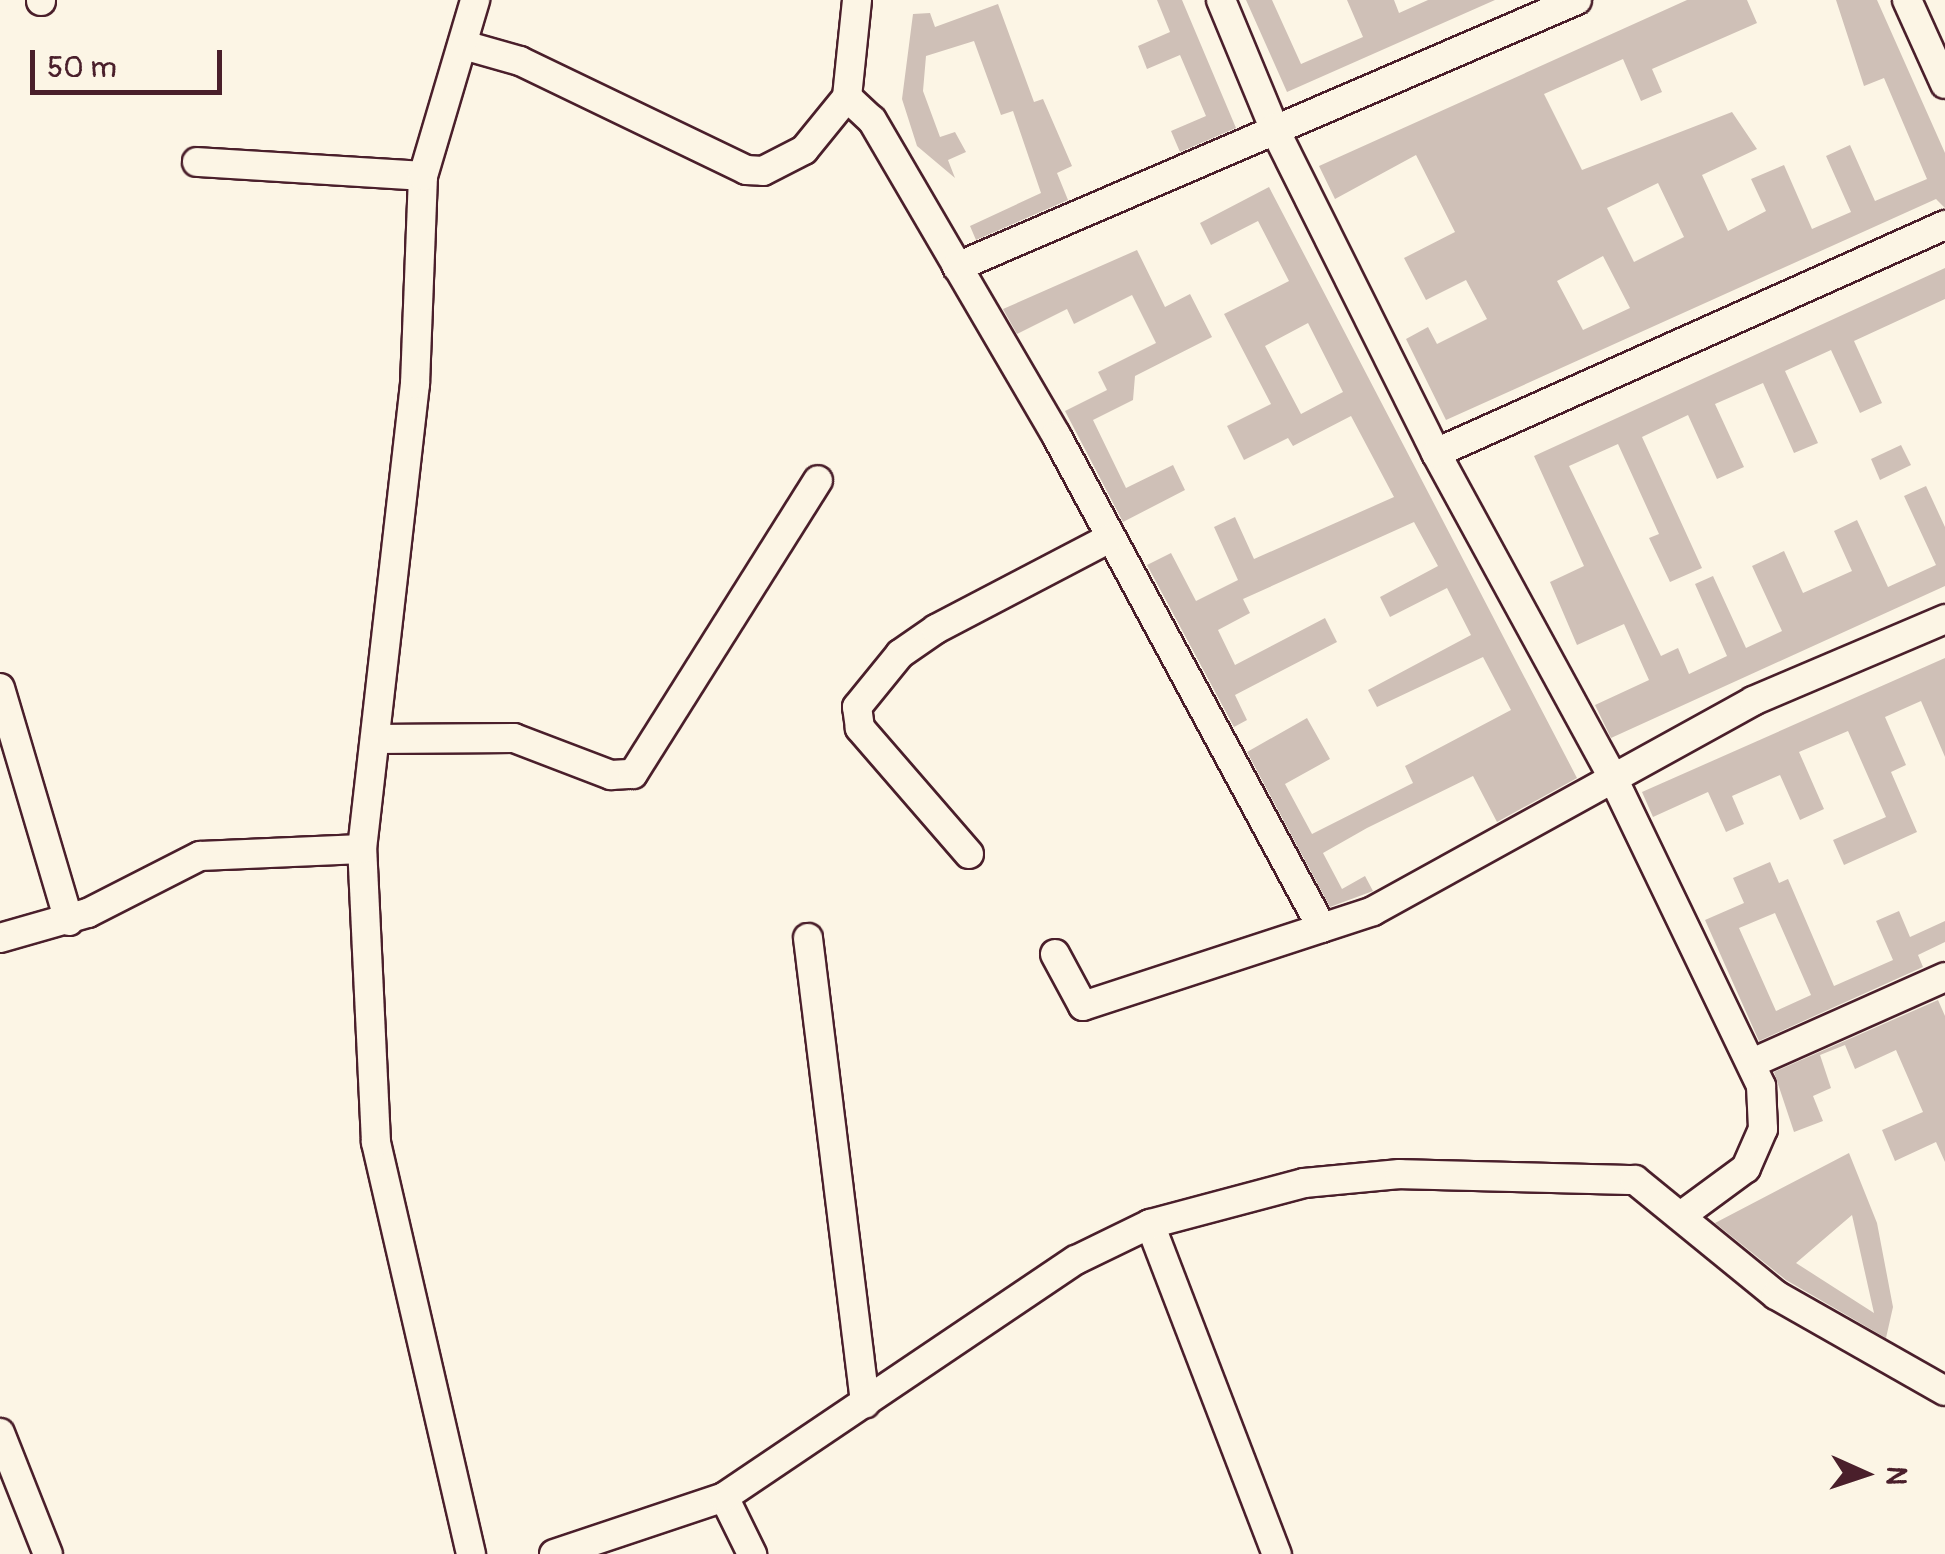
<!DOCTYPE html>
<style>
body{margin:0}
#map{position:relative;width:1945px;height:1554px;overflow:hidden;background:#fcf5e5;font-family:Pangolin,sans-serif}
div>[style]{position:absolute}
.building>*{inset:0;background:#cfc0b7}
.roads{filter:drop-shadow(2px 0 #4a1f2b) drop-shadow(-2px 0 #4a1f2b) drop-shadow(0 2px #4a1f2b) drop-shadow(0 -2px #4a1f2b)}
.minor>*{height:28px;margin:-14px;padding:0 14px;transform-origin:14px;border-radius:14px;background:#fcf5e5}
span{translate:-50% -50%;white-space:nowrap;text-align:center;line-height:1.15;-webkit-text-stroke:8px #fcf5e5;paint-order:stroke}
.north{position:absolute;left:1815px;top:1424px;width:100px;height:100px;-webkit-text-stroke:8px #fcf5e5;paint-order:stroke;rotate:93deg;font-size:28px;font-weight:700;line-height:40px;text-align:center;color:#4a1f2b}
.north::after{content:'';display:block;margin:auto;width:35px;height:45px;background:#4a1f2b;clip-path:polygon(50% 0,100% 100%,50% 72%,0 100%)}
.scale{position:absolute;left:30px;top:50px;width:192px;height:45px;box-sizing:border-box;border:5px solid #4a1f2b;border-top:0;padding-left:12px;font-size:30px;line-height:35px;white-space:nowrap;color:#4a1f2b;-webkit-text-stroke:8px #fcf5e5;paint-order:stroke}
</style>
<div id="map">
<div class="building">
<div style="clip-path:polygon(1157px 0,1182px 0,1236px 128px,1180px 152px,1171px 131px,1206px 116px,1180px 55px,1147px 69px,1138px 46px,1170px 32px)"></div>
<div style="clip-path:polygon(1246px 0,1272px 0,1301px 64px,1363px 37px,1347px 0,1394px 0,1399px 13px,1428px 0,1495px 0,1287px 92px)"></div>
<div style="clip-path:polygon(evenodd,1687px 0,1747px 0,1757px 23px,1652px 69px,1662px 92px,1641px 101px,1623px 59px,1544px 94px,1582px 170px,1732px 112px,1757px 149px,1702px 175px,1728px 231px,1766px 211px,1751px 179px,1784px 165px,1812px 229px,1851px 212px,1826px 156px,1850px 145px,1875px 201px,1927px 179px,1884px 78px,1864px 86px,1836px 0,1877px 0,1945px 153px,1945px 208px,1936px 199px,1446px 420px,1406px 339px,1428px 327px,1437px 344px,1487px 319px,1466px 280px,1426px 300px,1404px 258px,1455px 232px,1416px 155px,1335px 199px,1319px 166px,1687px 0,1658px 183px,1684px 237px,1634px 262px,1607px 208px,1658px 183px,1687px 0,1603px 256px,1630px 308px,1583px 330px,1557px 281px,1603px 256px)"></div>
<div style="clip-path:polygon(998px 4px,1034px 102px,1043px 99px,1072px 166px,1057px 173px,1068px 200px,976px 240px,970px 226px,1041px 193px,1013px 111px,1001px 115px,974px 41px,926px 56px,923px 91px,940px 137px,955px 132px,966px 152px,948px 160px,955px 178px,917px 146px,902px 99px,913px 14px,930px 13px,935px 27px)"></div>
<div style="clip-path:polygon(evenodd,1269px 187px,1577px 778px,1497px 822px,1473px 776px,1367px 828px,1323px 853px,1342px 889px,1365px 876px,1373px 891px,1330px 907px,1247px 752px,1307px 718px,1330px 759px,1285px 784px,1312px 834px,1413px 783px,1405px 766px,1511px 710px,1483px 657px,1377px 707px,1368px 690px,1471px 635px,1447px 588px,1390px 617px,1380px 597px,1438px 566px,1414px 522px,1243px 599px,1250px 613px,1218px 630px,1235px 665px,1325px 618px,1337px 642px,1235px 695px,1247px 720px,1234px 727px,1147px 565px,1171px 553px,1196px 601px,1238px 580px,1214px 527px,1235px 517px,1254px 559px,1394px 497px,1351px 416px,1293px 446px,1288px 438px,1244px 460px,1227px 426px,1271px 404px,1224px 314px,1289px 281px,1258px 221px,1211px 245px,1200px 223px,1269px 187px,1308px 323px,1343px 392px,1301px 414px,1265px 346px,1308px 323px)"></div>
<div style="clip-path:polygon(1137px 250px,1165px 307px,1190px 294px,1212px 337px,1135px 376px,1133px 400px,1093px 420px,1126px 488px,1173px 465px,1185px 490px,1123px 522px,1065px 411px,1107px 390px,1098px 372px,1156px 343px,1132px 295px,1074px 324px,1067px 309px,1017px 334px,1003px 309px)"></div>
<div style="clip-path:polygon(1945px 268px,1945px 299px,1854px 341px,1882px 403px,1860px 413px,1831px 350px,1785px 371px,1818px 443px,1794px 453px,1763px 383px,1715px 404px,1744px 467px,1717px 479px,1688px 415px,1642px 437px,1702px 568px,1670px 582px,1649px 538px,1659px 534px,1618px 444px,1569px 466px,1661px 656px,1678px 648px,1689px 674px,1727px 656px,1695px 584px,1713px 576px,1746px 648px,1782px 631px,1752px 566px,1784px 551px,1803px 593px,1852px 571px,1834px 531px,1857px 520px,1888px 587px,1936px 565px,1904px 496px,1926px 486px,1945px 527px,1945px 586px,1611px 738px,1595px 705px,1649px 680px,1624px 624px,1577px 645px,1550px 582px,1584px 566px,1534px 456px)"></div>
<div style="clip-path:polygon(1901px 445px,1911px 465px,1880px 480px,1871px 459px)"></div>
<div style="clip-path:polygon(1945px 658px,1945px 757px,1921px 701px,1885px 717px,1906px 765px,1891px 772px,1917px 832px,1844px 865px,1833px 840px,1886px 817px,1848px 731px,1799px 752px,1824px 809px,1800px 820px,1780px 775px,1732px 796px,1744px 824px,1726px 832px,1708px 792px,1653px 817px,1642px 792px)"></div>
<div style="clip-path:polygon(evenodd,1770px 862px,1779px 883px,1788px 879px,1834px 986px,1893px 960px,1876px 921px,1899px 911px,1910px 937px,1945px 921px,1945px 942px,1918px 955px,1923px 967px,1759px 1041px,1705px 920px,1744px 903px,1733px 878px,1770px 862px,1775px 913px,1811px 995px,1776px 1011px,1739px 928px,1775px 913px)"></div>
<div style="clip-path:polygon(1938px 1000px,1945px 1016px,1945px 1162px,1936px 1142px,1895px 1161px,1882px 1130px,1923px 1112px,1896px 1050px,1855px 1069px,1845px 1045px,1820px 1055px,1831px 1088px,1813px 1096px,1823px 1121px,1794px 1132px,1774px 1072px)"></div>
<div style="clip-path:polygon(evenodd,1849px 1153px,1877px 1223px,1893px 1307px,1886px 1338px,1786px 1280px,1715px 1223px,1849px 1153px,1852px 1215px,1874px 1313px,1796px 1263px,1852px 1215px)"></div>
</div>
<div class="roads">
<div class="minor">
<div style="left:41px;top:0;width:1px;rotate:90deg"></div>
<div style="left:1221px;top:0;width:139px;rotate:67.5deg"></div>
<div style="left:1274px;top:128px;width:363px;rotate:63.5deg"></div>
<div style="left:1436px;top:453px;width:368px;rotate:61.4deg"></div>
<div style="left:1612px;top:776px;width:344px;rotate:64.3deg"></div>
<div style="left:1761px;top:1086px;width:43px;rotate:87.3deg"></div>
<div style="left:1763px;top:1129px;width:43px;rotate:113.6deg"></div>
<div style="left:1746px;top:1168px;width:76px;rotate:143.6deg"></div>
<div style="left:1907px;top:0;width:92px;rotate:65.7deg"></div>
<div style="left:467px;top:46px;width:55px;rotate:15.8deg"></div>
<div style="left:520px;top:61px;width:251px;rotate:25.7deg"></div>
<div style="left:746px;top:170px;width:17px;rotate:3deg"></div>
<div style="left:763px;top:171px;width:46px;rotate:-27.1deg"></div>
<div style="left:804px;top:150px;width:68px;rotate:-50.9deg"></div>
<div style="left:847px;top:97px;width:98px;rotate:-84.1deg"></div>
<div style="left:847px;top:97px;width:34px;rotate:43deg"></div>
<div style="left:872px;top:120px;width:365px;rotate:59.7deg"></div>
<div style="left:1056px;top:435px;width:560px;rotate:61.65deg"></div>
<div style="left:197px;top:162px;width:226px;rotate:3.5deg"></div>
<div style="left:957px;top:267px;width:675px;rotate:-23.3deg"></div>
<div style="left:1436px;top:453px;width:558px;rotate:-24.13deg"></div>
<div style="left:0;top:688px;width:243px;rotate:73.5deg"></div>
<div style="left:375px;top:739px;width:139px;rotate:-0.4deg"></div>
<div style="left:514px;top:738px;width:104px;rotate:20.9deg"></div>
<div style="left:611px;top:775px;width:22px;rotate:-3deg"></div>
<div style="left:633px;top:774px;width:347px;rotate:-57.8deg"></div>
<div style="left:969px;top:854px;width:167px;rotate:-130.9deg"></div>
<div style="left:860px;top:728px;width:21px;rotate:-98deg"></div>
<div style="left:857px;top:707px;width:68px;rotate:-50.9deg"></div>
<div style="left:900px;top:654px;width:44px;rotate:-34.8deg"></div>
<div style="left:936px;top:629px;width:196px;rotate:-27.6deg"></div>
<div style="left:0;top:938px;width:91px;rotate:-15.9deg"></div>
<div style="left:88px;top:913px;width:126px;rotate:-27deg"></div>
<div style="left:200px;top:856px;width:162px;rotate:-2.5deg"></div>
<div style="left:808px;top:938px;width:469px;rotate:83deg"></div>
<div style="left:1055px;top:954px;width:59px;rotate:61.7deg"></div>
<div style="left:1083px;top:1006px;width:305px;rotate:-18.1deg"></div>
<div style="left:1373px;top:911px;width:434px;rotate:-28.9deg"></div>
<div style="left:1753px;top:701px;width:209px;rotate:-23.1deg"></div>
<div style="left:1752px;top:1063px;width:211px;rotate:-24deg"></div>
<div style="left:1150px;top:1224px;width:354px;rotate:69deg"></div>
<div style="left:0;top:1433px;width:130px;rotate:68.4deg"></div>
<div style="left:724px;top:1497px;width:64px;rotate:63.8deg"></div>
<div style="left:471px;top:1554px;width:423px;rotate:-103deg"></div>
<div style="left:376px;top:1142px;width:293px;rotate:-92.7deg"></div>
<div style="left:362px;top:849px;width:468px;rotate:-83.5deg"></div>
<div style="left:415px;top:384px;width:208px;rotate:-87.8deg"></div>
<div style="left:423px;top:176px;width:184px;rotate:-73.5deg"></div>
<div style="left:554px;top:1554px;width:179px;rotate:-18.5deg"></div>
<div style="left:724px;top:1497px;width:424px;rotate:-34deg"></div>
<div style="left:1076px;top:1260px;width:82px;rotate:-25.9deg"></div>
<div style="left:1150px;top:1224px;width:159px;rotate:-14.9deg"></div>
<div style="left:1304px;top:1183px;width:96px;rotate:-5.4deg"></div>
<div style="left:1400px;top:1174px;width:235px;rotate:1.5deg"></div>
<div style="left:1635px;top:1180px;width:182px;rotate:39.2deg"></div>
<div style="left:1776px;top:1295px;width:194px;rotate:29.6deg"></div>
</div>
</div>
<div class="north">N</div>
<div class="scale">50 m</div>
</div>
